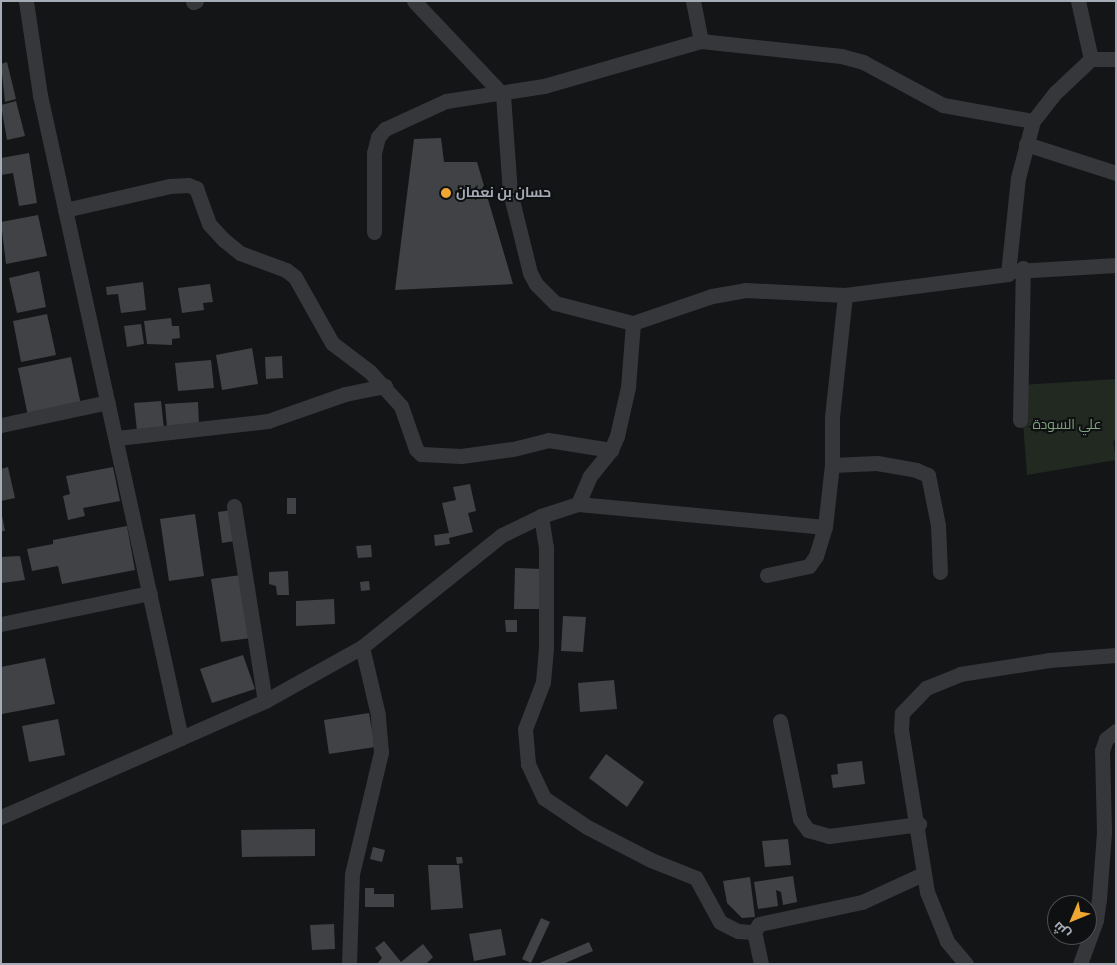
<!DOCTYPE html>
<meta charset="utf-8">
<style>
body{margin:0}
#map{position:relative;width:1117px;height:965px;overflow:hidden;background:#141516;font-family:Figtree,Cairo,sans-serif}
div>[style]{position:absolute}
.green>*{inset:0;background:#212921}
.building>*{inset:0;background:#404246}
.minor>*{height:15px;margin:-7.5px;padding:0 7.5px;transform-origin:7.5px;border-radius:7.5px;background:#36373b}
.dots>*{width:14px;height:14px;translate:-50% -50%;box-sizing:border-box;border:2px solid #0f1011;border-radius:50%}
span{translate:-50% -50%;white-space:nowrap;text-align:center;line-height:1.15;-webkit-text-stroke:4px #0f1011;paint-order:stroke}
.poi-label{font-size:14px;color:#a6acb6;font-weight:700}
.left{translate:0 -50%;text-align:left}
.park-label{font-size:14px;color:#7da17e}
.frame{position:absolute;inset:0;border:2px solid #a6acb6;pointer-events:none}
.north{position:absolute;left:1047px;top:895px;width:50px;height:50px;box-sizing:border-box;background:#0f1011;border:1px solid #4b4e53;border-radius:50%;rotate:225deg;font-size:14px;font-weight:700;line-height:20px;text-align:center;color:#a6acb6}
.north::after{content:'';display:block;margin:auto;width:18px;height:22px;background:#f0a632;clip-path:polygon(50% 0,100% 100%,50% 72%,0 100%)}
</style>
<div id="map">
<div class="green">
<div style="clip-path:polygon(1116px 379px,1116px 440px,1113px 441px,1116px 460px,1027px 475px,1020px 385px)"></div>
</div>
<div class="building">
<div style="clip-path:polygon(7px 62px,16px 99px,5px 102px,1px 64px)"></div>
<div style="clip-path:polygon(16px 101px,25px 136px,7px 140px,1px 105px)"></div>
<div style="clip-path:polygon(441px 138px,444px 162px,477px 162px,513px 284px,395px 290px,414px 139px)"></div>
<div style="clip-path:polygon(29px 153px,37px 203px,19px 206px,13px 173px,1px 175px,1px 158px)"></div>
<div style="clip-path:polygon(38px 215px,47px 256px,6px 264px,1px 222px)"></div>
<div style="clip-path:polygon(39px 271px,46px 307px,17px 313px,9px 278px)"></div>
<div style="clip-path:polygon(143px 282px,146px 310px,121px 313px,118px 294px,107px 295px,106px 287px)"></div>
<div style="clip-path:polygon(210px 284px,213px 302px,203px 303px,204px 310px,182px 313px,178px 288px)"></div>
<div style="clip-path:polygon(47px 314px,56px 355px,21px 362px,13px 321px)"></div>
<div style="clip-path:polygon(171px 318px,172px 326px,179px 326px,180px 338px,172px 339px,172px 345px,147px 344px,144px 321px)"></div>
<div style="clip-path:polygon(141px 324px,144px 344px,127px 347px,124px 326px)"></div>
<div style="clip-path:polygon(252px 348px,258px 384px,222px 390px,216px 355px)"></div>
<div style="clip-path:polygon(282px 356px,283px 378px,266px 379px,265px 357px)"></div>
<div style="clip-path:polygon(71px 357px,81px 405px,28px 416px,18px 368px)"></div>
<div style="clip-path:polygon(211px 360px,214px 388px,178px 391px,175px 363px)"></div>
<div style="clip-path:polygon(161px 401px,164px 429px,137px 431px,134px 403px)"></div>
<div style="clip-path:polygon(198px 402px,199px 425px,167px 427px,165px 404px)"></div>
<div style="clip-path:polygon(8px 467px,15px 498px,1px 501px,1px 469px)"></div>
<div style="clip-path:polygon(113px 467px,120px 501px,83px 508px,85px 516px,68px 520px,63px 496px,70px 494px,66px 476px)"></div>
<div style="clip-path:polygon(470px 484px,476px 511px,468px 513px,473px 532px,449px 538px,450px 544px,435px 546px,434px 535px,449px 533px,442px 503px,456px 500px,453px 487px)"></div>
<div style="clip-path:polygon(287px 498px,296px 498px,296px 514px,287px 514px)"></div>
<div style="clip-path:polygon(1px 510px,5px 531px,1px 531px)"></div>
<div style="clip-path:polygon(232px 510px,235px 541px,222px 543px,218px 512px)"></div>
<div style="clip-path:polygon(195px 514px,204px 576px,169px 581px,160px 519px)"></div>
<div style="clip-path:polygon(127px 526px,135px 570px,62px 584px,58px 566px,32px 571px,27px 549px,53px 544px,53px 540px)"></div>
<div style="clip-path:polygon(371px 545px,372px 557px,358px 558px,356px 546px)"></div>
<div style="clip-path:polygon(20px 556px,25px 580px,2px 583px,1px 557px)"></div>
<div style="clip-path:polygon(515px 568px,542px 569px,541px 609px,514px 609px)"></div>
<div style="clip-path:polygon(288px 571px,289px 595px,277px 595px,276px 586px,269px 584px,269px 572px)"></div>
<div style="clip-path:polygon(241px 575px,251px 638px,221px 642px,211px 579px)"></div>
<div style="clip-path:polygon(369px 581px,370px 590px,361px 591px,360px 582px)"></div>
<div style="clip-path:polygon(334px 599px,335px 624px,296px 626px,296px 601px)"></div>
<div style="clip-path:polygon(563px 616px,586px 617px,583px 652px,561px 651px)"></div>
<div style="clip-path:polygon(505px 620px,517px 620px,517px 632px,506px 632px)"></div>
<div style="clip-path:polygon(243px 655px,255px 689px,212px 703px,200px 669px)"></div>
<div style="clip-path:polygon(45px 658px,55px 704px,2px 714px,1px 667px)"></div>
<div style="clip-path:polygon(614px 680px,617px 709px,580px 712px,578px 683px)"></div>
<div style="clip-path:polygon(369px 713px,375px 747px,329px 754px,324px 720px)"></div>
<div style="clip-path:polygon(58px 719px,65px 755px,29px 762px,22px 726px)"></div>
<div style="clip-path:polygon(606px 754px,644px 782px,627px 807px,589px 778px)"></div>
<div style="clip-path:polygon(862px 761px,865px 784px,833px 788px,831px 775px,838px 774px,837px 764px)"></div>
<div style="clip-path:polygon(315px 829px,315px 856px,242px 857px,241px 830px)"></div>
<div style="clip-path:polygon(788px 839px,791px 865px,765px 867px,762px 841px)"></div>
<div style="clip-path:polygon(373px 847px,385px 850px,382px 862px,370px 859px)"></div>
<div style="clip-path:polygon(456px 857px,462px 857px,463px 863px,457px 864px)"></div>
<div style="clip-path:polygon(428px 865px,459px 865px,463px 908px,431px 910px)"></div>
<div style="clip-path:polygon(793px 876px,797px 902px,783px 905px,781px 892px,776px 890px,778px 906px,758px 909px,754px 882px)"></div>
<div style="clip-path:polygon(750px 877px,755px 917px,742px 918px,727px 903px,723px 881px)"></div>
<div style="clip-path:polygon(365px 888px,374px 888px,374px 894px,394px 894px,394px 907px,365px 907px)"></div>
<div style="clip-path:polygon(541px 918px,550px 922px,531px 963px,522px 959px)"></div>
<div style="clip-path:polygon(334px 924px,335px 949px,312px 950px,310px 925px)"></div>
<div style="clip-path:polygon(501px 929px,506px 955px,474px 961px,469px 934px)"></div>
<div style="clip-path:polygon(384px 941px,401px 962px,423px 944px,433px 957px,426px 964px,377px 964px,382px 958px,375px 948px)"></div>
<div style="clip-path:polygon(589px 942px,593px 951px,563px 964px,537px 964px)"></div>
</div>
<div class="minor">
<div style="left:414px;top:1px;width:129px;rotate:46.6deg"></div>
<div style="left:503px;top:95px;width:97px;rotate:85.9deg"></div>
<div style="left:510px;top:192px;width:83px;rotate:76.1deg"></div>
<div style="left:530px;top:273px;width:13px;rotate:61deg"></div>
<div style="left:536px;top:284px;width:27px;rotate:45deg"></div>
<div style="left:555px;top:303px;width:81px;rotate:14.4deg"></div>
<div style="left:633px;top:323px;width:83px;rotate:-18.9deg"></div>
<div style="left:712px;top:296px;width:34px;rotate:-10deg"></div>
<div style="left:745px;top:290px;width:100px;rotate:2.9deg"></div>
<div style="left:845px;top:295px;width:164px;rotate:-7.3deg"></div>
<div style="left:1008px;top:274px;width:97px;rotate:-84.1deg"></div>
<div style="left:1018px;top:178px;width:59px;rotate:-75.3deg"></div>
<div style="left:1033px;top:121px;width:37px;rotate:-52deg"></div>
<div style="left:1056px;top:92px;width:48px;rotate:-43.3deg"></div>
<div style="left:1091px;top:59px;width:59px;rotate:-102.6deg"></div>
<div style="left:693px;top:1px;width:41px;rotate:78.7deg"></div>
<div style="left:193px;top:2px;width:3px;rotate:-18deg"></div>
<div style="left:1091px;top:59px;width:25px"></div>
<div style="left:1026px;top:144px;width:95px;rotate:17.9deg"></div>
<div style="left:65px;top:210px;width:108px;rotate:-12.9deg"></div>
<div style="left:170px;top:186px;width:18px;rotate:-3deg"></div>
<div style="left:188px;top:185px;width:9px;rotate:21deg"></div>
<div style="left:196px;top:188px;width:38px;rotate:70deg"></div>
<div style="left:209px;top:224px;width:22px;rotate:47deg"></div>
<div style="left:224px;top:240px;width:21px;rotate:39deg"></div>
<div style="left:240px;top:253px;width:49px;rotate:20.3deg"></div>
<div style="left:286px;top:270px;width:11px;rotate:38deg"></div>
<div style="left:295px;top:277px;width:76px;rotate:60.7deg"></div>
<div style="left:332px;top:343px;width:48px;rotate:37.3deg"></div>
<div style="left:370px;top:372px;width:46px;rotate:47.6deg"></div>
<div style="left:401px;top:406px;width:46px;rotate:70.8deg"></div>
<div style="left:416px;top:449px;width:7px;rotate:45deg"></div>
<div style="left:421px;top:454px;width:40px;rotate:2.9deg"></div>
<div style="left:461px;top:456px;width:52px;rotate:-7.7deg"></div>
<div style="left:513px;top:449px;width:36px;rotate:-14deg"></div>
<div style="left:548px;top:440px;width:64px;rotate:9deg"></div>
<div style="left:374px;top:232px;width:79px;rotate:-90deg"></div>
<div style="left:374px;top:153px;width:16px;rotate:-76deg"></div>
<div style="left:378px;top:137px;width:11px;rotate:-49deg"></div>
<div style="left:385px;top:129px;width:67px;rotate:-24.7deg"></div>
<div style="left:446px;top:101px;width:99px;rotate:-8.7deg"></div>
<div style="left:544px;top:86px;width:163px;rotate:-16deg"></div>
<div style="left:701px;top:41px;width:141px;rotate:6.1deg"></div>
<div style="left:841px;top:56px;width:23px;rotate:15deg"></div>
<div style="left:863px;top:62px;width:91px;rotate:28.3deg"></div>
<div style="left:943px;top:105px;width:91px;rotate:10.1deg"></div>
<div style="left:1015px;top:271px;width:101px;rotate:-3.4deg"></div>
<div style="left:1020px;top:420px;width:152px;rotate:-88.9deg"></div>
<div style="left:1px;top:425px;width:109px;rotate:-12.1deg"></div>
<div style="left:117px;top:438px;width:152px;rotate:-6.4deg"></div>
<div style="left:268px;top:421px;width:82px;rotate:-19.3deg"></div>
<div style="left:345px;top:394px;width:41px;rotate:-11.3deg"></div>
<div style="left:832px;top:465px;width:45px;rotate:-2.5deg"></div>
<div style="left:877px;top:463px;width:40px;rotate:10deg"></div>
<div style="left:916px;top:470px;width:13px;rotate:23deg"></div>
<div style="left:928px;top:475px;width:51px;rotate:78.7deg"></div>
<div style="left:938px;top:525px;width:47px;rotate:87.6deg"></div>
<div style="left:578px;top:504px;width:30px;rotate:-67deg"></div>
<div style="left:590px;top:476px;width:33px;rotate:-51deg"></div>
<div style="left:611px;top:450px;width:15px;rotate:-67deg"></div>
<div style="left:617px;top:436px;width:50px;rotate:-77.3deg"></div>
<div style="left:628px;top:387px;width:64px;rotate:-85.5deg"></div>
<div style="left:234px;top:506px;width:197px;rotate:81deg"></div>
<div style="left:541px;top:516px;width:31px;rotate:81deg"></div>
<div style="left:546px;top:547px;width:101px;rotate:90deg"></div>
<div style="left:546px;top:648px;width:34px;rotate:95deg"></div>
<div style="left:543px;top:682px;width:50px;rotate:111deg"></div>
<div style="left:525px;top:729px;width:35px;rotate:85deg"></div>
<div style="left:528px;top:764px;width:38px;rotate:65deg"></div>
<div style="left:544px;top:798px;width:52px;rotate:34deg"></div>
<div style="left:587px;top:827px;width:72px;rotate:27.3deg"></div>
<div style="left:651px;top:860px;width:48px;rotate:21.8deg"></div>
<div style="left:696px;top:878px;width:50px;rotate:61.4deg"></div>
<div style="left:720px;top:922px;width:20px;rotate:27deg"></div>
<div style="left:738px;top:931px;width:16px;rotate:4deg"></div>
<div style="left:767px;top:575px;width:43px;rotate:-12.1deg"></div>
<div style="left:809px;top:566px;width:12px;rotate:-55deg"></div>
<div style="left:816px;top:556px;width:30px;rotate:-73deg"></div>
<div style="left:825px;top:527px;width:62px;rotate:-83.6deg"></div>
<div style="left:832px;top:465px;width:48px;rotate:-90deg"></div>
<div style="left:832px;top:417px;width:123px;rotate:-83.9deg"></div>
<div style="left:1px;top:624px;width:152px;rotate:-11.8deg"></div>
<div style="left:780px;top:721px;width:100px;rotate:78.5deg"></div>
<div style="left:800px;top:819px;width:14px;rotate:54deg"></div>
<div style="left:808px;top:830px;width:22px;rotate:16deg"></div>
<div style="left:829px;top:836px;width:91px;rotate:-7.6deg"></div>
<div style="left:181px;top:738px;width:92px;rotate:-23.8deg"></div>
<div style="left:265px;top:701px;width:111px;rotate:-29.1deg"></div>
<div style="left:362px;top:647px;width:179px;rotate:-38.7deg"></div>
<div style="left:502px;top:535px;width:43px;rotate:-26deg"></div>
<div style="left:541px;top:516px;width:39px;rotate:-18deg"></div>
<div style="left:578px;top:504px;width:248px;rotate:5.3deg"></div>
<div style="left:1px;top:817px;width:197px;rotate:-23.7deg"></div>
<div style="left:181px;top:738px;width:658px;rotate:-102.37deg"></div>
<div style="left:40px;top:95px;width:95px;rotate:-98.5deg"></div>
<div style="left:349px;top:964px;width:90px;rotate:-88.1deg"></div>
<div style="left:352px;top:874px;width:125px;rotate:-76.6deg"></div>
<div style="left:381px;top:752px;width:37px;rotate:-95deg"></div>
<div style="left:378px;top:715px;width:70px;rotate:-103.2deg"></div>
<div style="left:761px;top:964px;width:33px;rotate:-102deg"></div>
<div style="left:754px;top:932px;width:9px;rotate:-58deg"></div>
<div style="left:759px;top:924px;width:105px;rotate:-12.1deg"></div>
<div style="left:862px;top:902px;width:67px;rotate:-24.7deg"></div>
<div style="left:966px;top:964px;width:30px;rotate:-130deg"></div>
<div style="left:947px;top:941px;width:53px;rotate:-112.2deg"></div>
<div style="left:927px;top:892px;width:164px;rotate:-99.1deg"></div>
<div style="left:901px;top:730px;width:17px;rotate:-87deg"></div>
<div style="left:902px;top:713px;width:35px;rotate:-46deg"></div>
<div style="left:926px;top:688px;width:37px;rotate:-22deg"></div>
<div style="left:960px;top:674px;width:90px;rotate:-8.9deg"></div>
<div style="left:1049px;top:660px;width:67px;rotate:-4.3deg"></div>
<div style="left:1080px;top:964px;width:47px;rotate:-70deg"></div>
<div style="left:1096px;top:920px;width:21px;rotate:-82deg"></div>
<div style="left:1099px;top:899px;width:67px;rotate:-85.7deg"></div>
<div style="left:1104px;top:832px;width:81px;rotate:-91.4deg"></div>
<div style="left:1102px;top:751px;width:13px;rotate:-72deg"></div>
<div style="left:1106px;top:739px;width:13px;rotate:-39deg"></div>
</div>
<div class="dots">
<div style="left:446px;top:193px;background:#f0a632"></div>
</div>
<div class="poi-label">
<span class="left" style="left:456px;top:193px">حسان بن نعمان</span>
</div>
<div class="park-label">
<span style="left:1067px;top:425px">علي السودة</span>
</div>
<div class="frame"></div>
<div class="north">ش</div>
</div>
